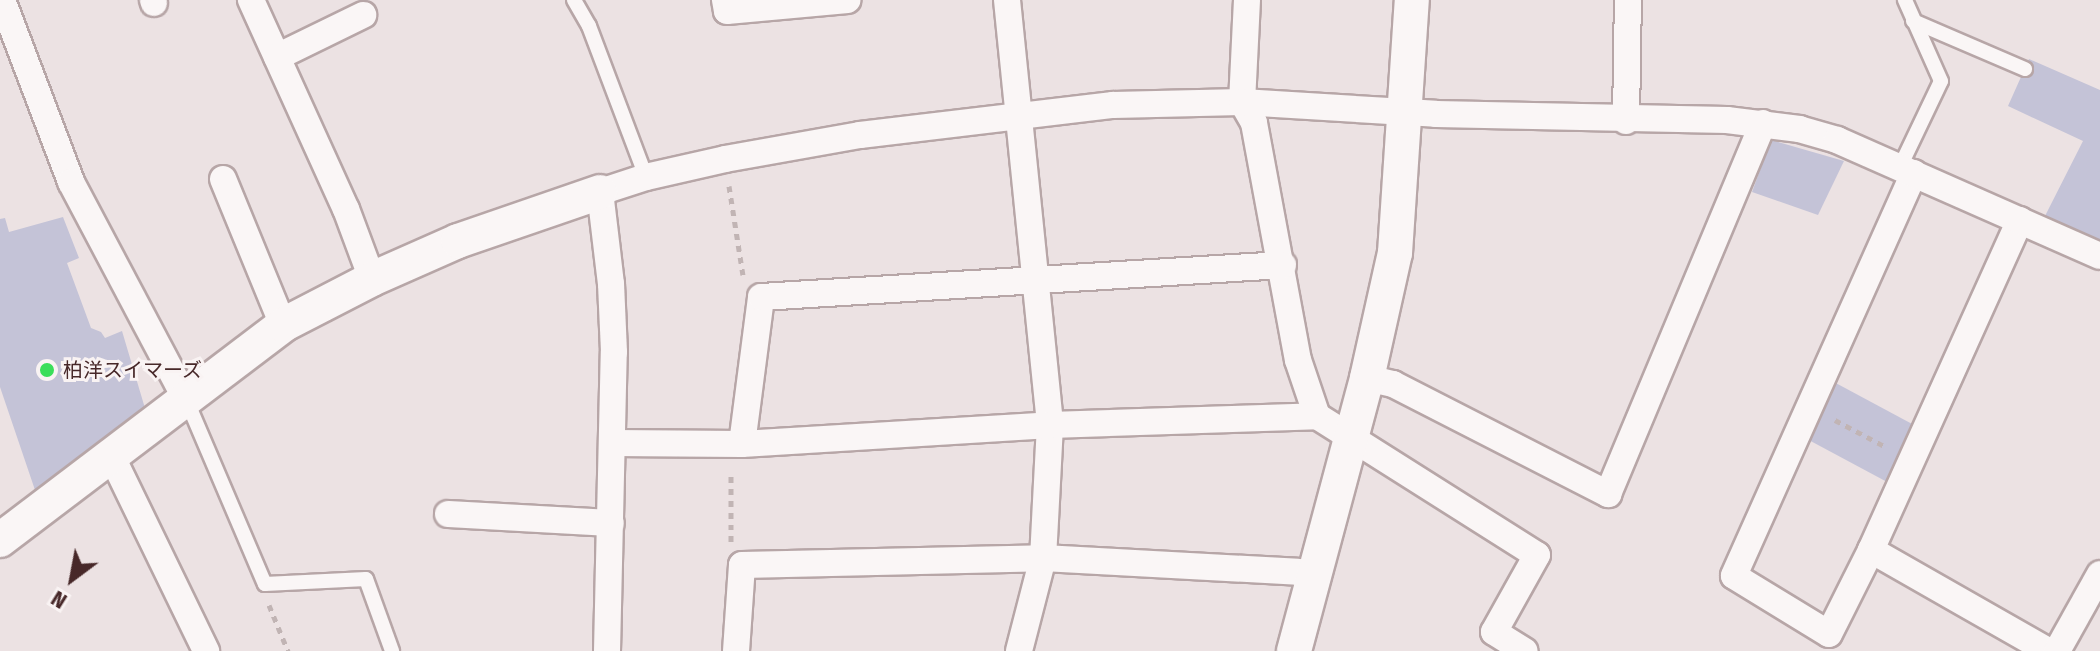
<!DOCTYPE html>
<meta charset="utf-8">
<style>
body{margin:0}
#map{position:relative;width:2100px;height:651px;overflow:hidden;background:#ece2e3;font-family:"Fira Sans Condensed","Noto Sans JP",sans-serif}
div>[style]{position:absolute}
.green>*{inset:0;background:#c4c3d7}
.path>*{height:5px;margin-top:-2.5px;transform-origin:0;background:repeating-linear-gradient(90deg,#c1b4b4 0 6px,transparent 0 12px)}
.roads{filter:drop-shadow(2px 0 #b7a6a7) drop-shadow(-2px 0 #b7a6a7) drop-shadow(0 2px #b7a6a7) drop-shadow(0 -2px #b7a6a7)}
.service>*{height:14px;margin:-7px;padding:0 7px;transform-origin:7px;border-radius:7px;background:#faf6f6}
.minor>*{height:26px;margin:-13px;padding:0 13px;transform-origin:13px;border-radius:13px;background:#faf6f6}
.tertiary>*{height:34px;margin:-17px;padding:0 17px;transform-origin:17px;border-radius:17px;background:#faf6f6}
.dots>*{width:22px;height:22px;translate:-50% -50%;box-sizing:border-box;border:4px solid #f9f3f3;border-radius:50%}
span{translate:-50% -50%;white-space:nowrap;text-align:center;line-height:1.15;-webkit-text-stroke:6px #f9f3f3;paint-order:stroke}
.poi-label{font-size:20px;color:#472829}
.left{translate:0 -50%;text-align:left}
.north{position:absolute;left:32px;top:539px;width:80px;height:80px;-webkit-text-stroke:6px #f9f3f3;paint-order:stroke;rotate:212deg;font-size:22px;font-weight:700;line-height:32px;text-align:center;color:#472829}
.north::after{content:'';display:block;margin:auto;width:28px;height:36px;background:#472829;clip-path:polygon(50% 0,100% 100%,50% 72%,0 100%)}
</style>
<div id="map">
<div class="green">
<div style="clip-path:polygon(2029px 59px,2100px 90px,2100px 240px,2045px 216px,2083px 141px,2008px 106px)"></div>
<div style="clip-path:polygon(1771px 140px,1844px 161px,1818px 215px,1752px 192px)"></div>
<div style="clip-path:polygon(63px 217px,79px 258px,67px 263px,91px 328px,101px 332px,105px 338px,122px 331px,147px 415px,36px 493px,0 387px,0 219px,5px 218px,9px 232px)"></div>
<div style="clip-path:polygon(1832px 381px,1914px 425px,1889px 483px,1805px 438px)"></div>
</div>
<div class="path">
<div style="left:729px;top:186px;width:90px;rotate:81.1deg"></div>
<div style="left:1835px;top:420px;width:58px;rotate:27.9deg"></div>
<div style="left:731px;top:542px;width:70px;rotate:-90deg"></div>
<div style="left:269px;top:605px;width:50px;rotate:67.6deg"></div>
</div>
<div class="roads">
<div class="service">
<div style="left:574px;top:0;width:30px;rotate:60deg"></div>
<div style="left:589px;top:26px;width:161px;rotate:69.3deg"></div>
<div style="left:1913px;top:21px;width:122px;rotate:23.2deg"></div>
<div style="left:1900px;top:167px;width:95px;rotate:-64.5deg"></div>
<div style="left:1941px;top:81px;width:89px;rotate:-114deg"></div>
<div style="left:186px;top:399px;width:201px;rotate:66.9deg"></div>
<div style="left:265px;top:584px;width:101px;rotate:-2.8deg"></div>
<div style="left:366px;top:579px;width:77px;rotate:70.1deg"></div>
</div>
<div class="minor">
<div style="left:2px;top:0;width:195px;rotate:69.2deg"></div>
<div style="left:71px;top:182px;width:246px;rotate:62.1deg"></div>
<div style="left:153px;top:0;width:3px;rotate:72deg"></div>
<div style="left:251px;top:0;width:230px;rotate:65.6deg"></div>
<div style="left:346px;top:209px;width:75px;rotate:69.6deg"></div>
<div style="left:725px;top:0;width:11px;rotate:80deg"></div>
<div style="left:727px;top:11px;width:121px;rotate:-5.2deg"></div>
<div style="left:1007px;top:0;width:427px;rotate:84.2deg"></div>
<div style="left:1050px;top:425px;width:133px;rotate:93deg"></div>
<div style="left:1043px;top:558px;width:96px;rotate:104.5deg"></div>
<div style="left:1247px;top:0;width:102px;rotate:92.8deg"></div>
<div style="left:1242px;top:102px;width:24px;rotate:60deg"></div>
<div style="left:1254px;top:123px;width:241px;rotate:79.5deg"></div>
<div style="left:1298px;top:360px;width:59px;rotate:71.3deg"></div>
<div style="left:1317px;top:416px;width:260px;rotate:32.3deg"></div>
<div style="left:1537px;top:555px;width:88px;rotate:119.2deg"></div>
<div style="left:1494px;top:632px;width:36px;rotate:32deg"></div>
<div style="left:277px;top:57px;width:96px;rotate:-26deg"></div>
<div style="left:1626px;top:121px;width:121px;rotate:-89.1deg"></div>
<div style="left:1914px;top:173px;width:441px;rotate:114.1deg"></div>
<div style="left:1734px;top:576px;width:111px;rotate:31.4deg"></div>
<div style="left:1829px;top:634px;width:94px;rotate:-63.4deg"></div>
<div style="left:1871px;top:550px;width:362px;rotate:-65.7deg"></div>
<div style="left:223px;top:179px;width:158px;rotate:67.7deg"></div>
<div style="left:1367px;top:378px;width:27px;rotate:13deg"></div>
<div style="left:1393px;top:384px;width:242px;rotate:27.1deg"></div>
<div style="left:1608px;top:494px;width:402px;rotate:-67.3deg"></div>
<div style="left:613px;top:443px;width:129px;rotate:0.4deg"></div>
<div style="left:742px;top:444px;width:309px;rotate:-3.5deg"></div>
<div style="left:1050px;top:425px;width:267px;rotate:-1.9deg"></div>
<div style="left:742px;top:444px;width:148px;rotate:-82.6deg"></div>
<div style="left:761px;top:297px;width:523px;rotate:-3.51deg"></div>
<div style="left:111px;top:455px;width:218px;rotate:64.1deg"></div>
<div style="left:448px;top:514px;width:163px;rotate:3.2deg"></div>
<div style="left:1871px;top:550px;width:204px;rotate:29.7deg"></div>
<div style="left:607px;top:651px;width:299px;rotate:-88.7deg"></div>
<div style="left:614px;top:352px;width:68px;rotate:-92.5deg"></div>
<div style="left:611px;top:284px;width:93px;rotate:-96.8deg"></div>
<div style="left:600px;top:192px;width:48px;rotate:-18.1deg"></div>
<div style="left:646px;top:177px;width:81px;rotate:-12.8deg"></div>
<div style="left:725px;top:159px;width:137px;rotate:-10.1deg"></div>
<div style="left:860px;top:135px;width:255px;rotate:-6.8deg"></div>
<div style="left:1113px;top:105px;width:129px;rotate:-1.3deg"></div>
<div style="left:1242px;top:102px;width:194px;rotate:3.5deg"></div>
<div style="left:1436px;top:114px;width:291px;rotate:1.2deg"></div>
<div style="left:1727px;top:120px;width:73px;rotate:7.1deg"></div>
<div style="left:1799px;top:129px;width:40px;rotate:16deg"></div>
<div style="left:1837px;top:140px;width:287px;rotate:23.8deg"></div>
<div style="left:736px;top:651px;width:86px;rotate:-86deg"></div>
<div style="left:742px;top:565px;width:301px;rotate:-1.3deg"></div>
<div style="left:1043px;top:558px;width:255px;rotate:3.1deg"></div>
<div style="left:1298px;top:572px;width:18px;rotate:16deg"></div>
<div style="left:2057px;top:651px;width:88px;rotate:-60.8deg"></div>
</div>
<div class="tertiary">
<div style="left:0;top:540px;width:355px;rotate:-37.2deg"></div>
<div style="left:283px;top:325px;width:100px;rotate:-27.3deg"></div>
<div style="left:372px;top:279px;width:94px;rotate:-23.8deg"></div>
<div style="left:458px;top:241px;width:150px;rotate:-19deg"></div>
<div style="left:1294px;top:651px;width:283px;rotate:-75deg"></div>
<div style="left:1367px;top:378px;width:128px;rotate:-77.4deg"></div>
<div style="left:1395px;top:253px;width:254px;rotate:-86.2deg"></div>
</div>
</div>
<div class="dots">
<div style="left:47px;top:370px;background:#3bde5a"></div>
</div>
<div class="poi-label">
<span class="left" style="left:63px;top:370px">柏洋スイマーズ</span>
</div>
<div class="north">N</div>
</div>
